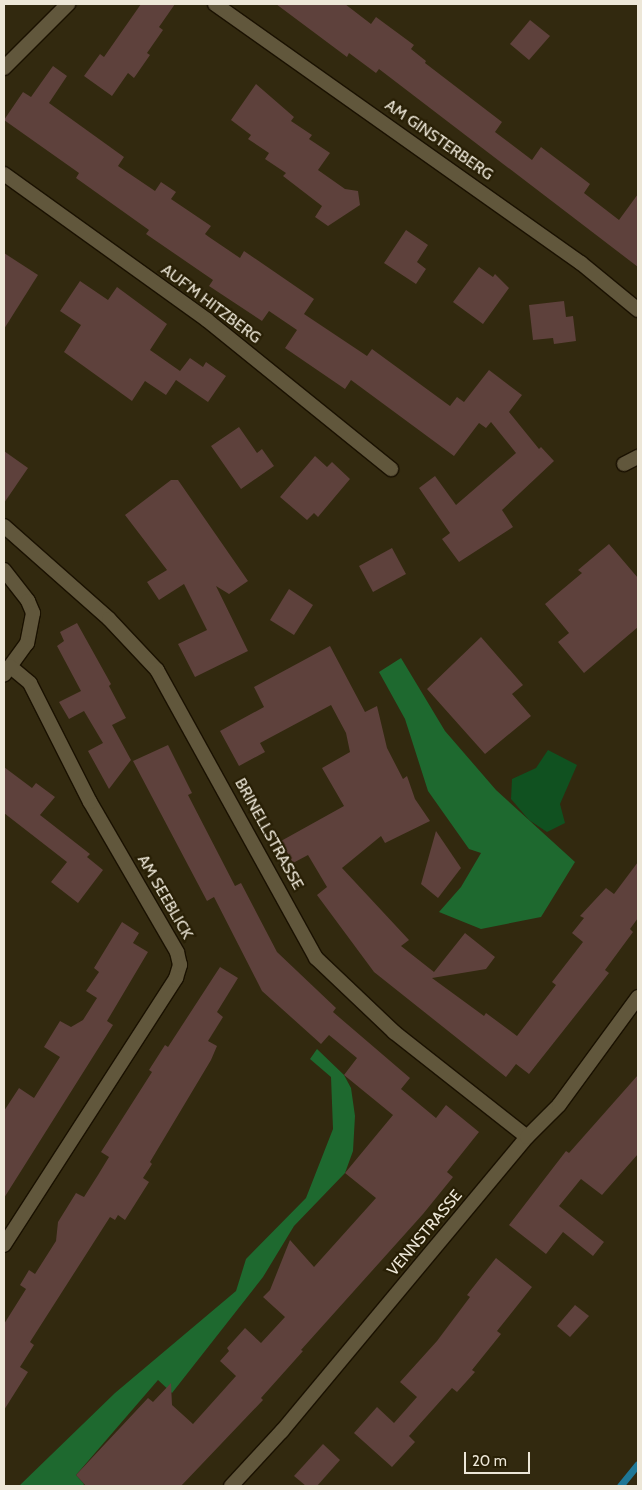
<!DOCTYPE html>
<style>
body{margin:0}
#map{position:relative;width:642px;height:1490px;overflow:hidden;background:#32290f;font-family:Cabin,sans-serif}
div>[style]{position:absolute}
.green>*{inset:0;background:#105120}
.forest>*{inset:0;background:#1e692f}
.stream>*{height:7px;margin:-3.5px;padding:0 3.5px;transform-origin:3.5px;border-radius:3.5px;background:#1e7796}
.building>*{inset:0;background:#5e413c}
.roads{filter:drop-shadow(1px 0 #1a1100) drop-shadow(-1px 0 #1a1100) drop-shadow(0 1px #1a1100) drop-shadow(0 -1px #1a1100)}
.minor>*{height:14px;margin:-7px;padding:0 7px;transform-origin:7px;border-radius:7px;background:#61573c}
span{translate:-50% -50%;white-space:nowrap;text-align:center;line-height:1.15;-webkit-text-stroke:4.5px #281f05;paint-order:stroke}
.street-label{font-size:16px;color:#ede7d8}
.frame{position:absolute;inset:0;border:5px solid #ede7d8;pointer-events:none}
.scale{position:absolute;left:464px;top:1452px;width:66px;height:22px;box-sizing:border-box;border:2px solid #ede7d8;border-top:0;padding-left:6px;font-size:15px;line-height:18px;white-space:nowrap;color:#ede7d8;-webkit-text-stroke:4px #281f05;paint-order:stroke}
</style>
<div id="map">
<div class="green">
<div style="clip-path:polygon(548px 750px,577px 765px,560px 804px,565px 823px,547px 832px,529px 820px,511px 799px,512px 779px,536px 768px)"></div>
</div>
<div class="forest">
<div style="clip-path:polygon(401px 658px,445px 731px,496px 790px,575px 862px,541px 917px,481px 929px,439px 912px,461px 887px,481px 853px,469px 849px,428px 791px,405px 719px,379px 672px)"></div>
<div style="clip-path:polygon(317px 1049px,344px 1075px,351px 1088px,355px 1116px,353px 1151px,345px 1173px,294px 1226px,263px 1277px,172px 1393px,158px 1380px,76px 1475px,84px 1484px,83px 1486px,19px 1486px,115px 1393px,236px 1291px,246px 1259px,306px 1198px,333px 1129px,331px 1077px,310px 1059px)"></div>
</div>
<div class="stream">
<div style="left:620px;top:1486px;width:28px;rotate:-51deg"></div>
</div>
<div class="building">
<div style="clip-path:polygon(141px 4px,175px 4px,159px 27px,163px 30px,147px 53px,150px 55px,134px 78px,128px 73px,112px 96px,84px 76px,100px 54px,104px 57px)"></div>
<div style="clip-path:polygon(276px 4px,345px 4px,371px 24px,376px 17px,414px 45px,411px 49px,426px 61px,425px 63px,502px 122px,495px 132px,532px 160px,541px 147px,590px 184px,584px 193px,619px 220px,638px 194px,638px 267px,379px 69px,376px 73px,349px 53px,347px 57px)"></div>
<div style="clip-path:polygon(530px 20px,550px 36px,529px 60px,510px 44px)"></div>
<div style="clip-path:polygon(53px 66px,67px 76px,49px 103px,124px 157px,118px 166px,155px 191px,161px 182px,176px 192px,171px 199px,211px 226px,205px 234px,209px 237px,240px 258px,244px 251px,314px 299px,304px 314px,367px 356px,372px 349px,450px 406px,457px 397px,464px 402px,489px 370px,522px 395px,509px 412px,539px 449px,541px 447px,554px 461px,502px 510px,513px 527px,459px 562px,442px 539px,450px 533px,419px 488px,435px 476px,456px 505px,516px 453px,491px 422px,486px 428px,479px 423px,454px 456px,351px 380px,345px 389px,285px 348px,297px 330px,269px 311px,262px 321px,209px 286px,213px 280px,146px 234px,149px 230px,76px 178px,79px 173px,4px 120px,23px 92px,31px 97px)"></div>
<div style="clip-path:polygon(256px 84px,294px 117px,291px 121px,312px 135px,309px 139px,330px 153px,318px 170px,345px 189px,358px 191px,360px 205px,328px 226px,315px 217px,322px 206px,283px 176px,286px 173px,265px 159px,269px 153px,248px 139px,251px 135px,231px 120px)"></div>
<div style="clip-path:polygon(406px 230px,428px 245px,417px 262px,426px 269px,416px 284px,384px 263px)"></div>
<div style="clip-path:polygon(4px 253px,38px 275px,4px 329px)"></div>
<div style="clip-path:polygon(479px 267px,493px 277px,495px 274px,509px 288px,483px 324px,453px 302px)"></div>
<div style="clip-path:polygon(80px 281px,108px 300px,117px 287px,167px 324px,150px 350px,180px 371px,190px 358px,203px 367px,206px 362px,226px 376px,208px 402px,176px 380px,166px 395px,145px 381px,132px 401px,64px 352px,81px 325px,60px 311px)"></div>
<div style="clip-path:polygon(564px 301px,566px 317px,573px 316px,576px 341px,554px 344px,553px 338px,533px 340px,529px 305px)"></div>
<div style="clip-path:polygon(239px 427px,257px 453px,262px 449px,274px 466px,241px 489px,211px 446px)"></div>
<div style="clip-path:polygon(4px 451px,28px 468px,4px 503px)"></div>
<div style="clip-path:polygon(315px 456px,327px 467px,332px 462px,350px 479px,318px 517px,314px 513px,307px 520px,280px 497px)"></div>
<div style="clip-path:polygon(171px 480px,178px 480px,248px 581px,229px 594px,216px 586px,248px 651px,195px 677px,178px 644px,207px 630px,184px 584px,159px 600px,147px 582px,167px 570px,125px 515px)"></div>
<div style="clip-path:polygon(609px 544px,638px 578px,638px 627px,584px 673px,558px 642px,569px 633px,545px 604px,582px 573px,578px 570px)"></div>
<div style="clip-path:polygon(392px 548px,406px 574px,373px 592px,359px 566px)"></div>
<div style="clip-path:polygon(289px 589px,313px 605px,294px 635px,270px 620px)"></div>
<div style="clip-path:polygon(77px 623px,111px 684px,109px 686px,126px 718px,112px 725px,131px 760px,109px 789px,88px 751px,103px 743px,84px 711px,69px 719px,59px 702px,81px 691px,57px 646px,64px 641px,60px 632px)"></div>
<div style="clip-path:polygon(481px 637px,523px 685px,512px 694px,531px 716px,485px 754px,427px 689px)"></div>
<div style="clip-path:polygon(330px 646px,365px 712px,377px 706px,387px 748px,403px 779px,407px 776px,415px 799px,430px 821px,385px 843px,381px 836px,342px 868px,409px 940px,401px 946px,434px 972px,465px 933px,495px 957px,486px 969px,432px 978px,484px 1016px,486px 1013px,517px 1036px,556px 985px,552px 982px,583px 942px,572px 933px,584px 918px,580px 916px,606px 888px,614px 894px,638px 862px,638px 918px,630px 929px,633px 932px,605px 970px,609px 973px,529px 1074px,516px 1064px,506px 1077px,374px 972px,317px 895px,327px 887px,308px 855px,293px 863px,281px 841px,344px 806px,322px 768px,350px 752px,346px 733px,331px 705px,260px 743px,265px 752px,239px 766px,220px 731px,264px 707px,254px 687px)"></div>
<div style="clip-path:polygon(168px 745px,192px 793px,188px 795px,235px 886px,241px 883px,277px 952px,336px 1008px,333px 1012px,410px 1078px,401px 1089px,436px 1118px,446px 1105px,479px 1132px,447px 1172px,453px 1177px,423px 1214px,301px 1350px,303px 1351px,261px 1398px,263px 1400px,181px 1486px,86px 1486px,76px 1475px,148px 1398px,153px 1402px,171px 1383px,172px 1405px,193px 1424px,236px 1376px,220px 1361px,229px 1351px,227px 1348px,245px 1328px,261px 1343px,285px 1317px,263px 1297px,270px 1290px,290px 1240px,314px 1267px,376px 1198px,345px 1173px,393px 1115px,344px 1075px,357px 1058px,329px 1035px,321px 1044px,262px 991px,214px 897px,207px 901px,133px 761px)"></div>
<div style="clip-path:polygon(4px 767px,32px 788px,36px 783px,55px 797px,40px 815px,90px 854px,87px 857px,103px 870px,78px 903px,51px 882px,67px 862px,4px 813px)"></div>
<div style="clip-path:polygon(436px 831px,461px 868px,438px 898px,421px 884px)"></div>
<div style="clip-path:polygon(122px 922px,139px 933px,133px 943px,148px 952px,107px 1021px,113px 1025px,4px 1198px,4px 1111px,19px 1088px,34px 1098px,60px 1057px,44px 1047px,60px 1021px,71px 1027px,83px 1020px,97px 998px,86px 991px,99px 972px,94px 968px)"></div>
<div style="clip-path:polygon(220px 967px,238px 978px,217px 1012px,223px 1017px,208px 1041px,217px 1046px,211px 1060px,150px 1162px,152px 1164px,143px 1178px,149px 1182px,125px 1220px,118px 1215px,115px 1220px,110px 1217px,30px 1342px,34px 1345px,20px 1367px,28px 1372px,4px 1410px,4px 1324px,26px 1289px,20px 1285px,29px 1270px,35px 1274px,56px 1241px,58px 1222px,76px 1193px,84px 1197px,98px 1175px,109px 1157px,101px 1152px,152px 1072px,149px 1070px,165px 1045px,168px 1047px)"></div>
<div style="clip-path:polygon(638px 1075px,638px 1154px,602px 1195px,581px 1179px,559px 1206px,604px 1242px,593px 1256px,563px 1232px,546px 1254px,509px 1225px,566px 1151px,569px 1153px)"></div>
<div style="clip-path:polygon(496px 1258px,532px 1287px,497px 1331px,501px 1334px,472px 1370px,475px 1372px,457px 1392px,452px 1388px,409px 1436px,415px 1442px,392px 1467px,354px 1433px,377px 1407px,394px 1423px,417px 1397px,400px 1382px,437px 1341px,470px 1297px,467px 1295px)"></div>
<div style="clip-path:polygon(575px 1305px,589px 1316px,570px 1337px,557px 1326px)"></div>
<div style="clip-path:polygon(323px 1444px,340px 1460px,317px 1486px,306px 1486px,294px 1476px)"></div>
</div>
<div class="roads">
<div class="minor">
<div style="left:215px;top:4px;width:448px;rotate:35.3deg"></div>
<div style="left:581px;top:263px;width:74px;rotate:39.5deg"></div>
<div style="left:4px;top:68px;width:91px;rotate:-45deg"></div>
<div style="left:4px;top:174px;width:250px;rotate:35.7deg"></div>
<div style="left:207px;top:320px;width:237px;rotate:39deg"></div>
<div style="left:624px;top:464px;width:16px;rotate:-27deg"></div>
<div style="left:4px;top:526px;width:140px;rotate:41.5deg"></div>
<div style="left:109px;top:619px;width:70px;rotate:46.7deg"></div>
<div style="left:157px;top:670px;width:329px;rotate:61.1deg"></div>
<div style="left:316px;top:958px;width:108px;rotate:43.5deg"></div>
<div style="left:394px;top:1032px;width:169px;rotate:38.3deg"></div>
<div style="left:4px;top:570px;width:39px;rotate:52deg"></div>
<div style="left:28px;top:601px;width:13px;rotate:67deg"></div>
<div style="left:33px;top:613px;width:31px;rotate:101deg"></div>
<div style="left:27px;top:643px;width:39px;rotate:126deg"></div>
<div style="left:4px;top:1245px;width:318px;rotate:-57.2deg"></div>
<div style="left:176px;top:978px;width:14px;rotate:-73deg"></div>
<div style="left:180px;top:965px;width:13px;rotate:-103deg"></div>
<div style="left:177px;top:952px;width:173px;rotate:-120.1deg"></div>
<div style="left:90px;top:802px;width:133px;rotate:-116.8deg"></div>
<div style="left:30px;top:683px;width:26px;rotate:-140deg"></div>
<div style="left:231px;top:1486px;width:75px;rotate:-47.2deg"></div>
<div style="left:282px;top:1431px;width:383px;rotate:-50.2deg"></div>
<div style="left:527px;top:1137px;width:45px;rotate:-45deg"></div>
<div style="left:559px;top:1105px;width:134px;rotate:-53.8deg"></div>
</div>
</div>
<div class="street-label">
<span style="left:439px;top:140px;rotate:35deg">AM GINSTERBERG</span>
<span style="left:211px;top:304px;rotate:37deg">AUF'M HITZBERG</span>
<span style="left:269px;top:834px;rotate:61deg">BRINELLSTRASSE</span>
<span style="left:165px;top:897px;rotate:60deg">AM SEEBLICK</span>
<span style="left:425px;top:1233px;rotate:-50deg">VENNSTRASSE</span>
</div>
<div class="frame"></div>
<div class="scale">20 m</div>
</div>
